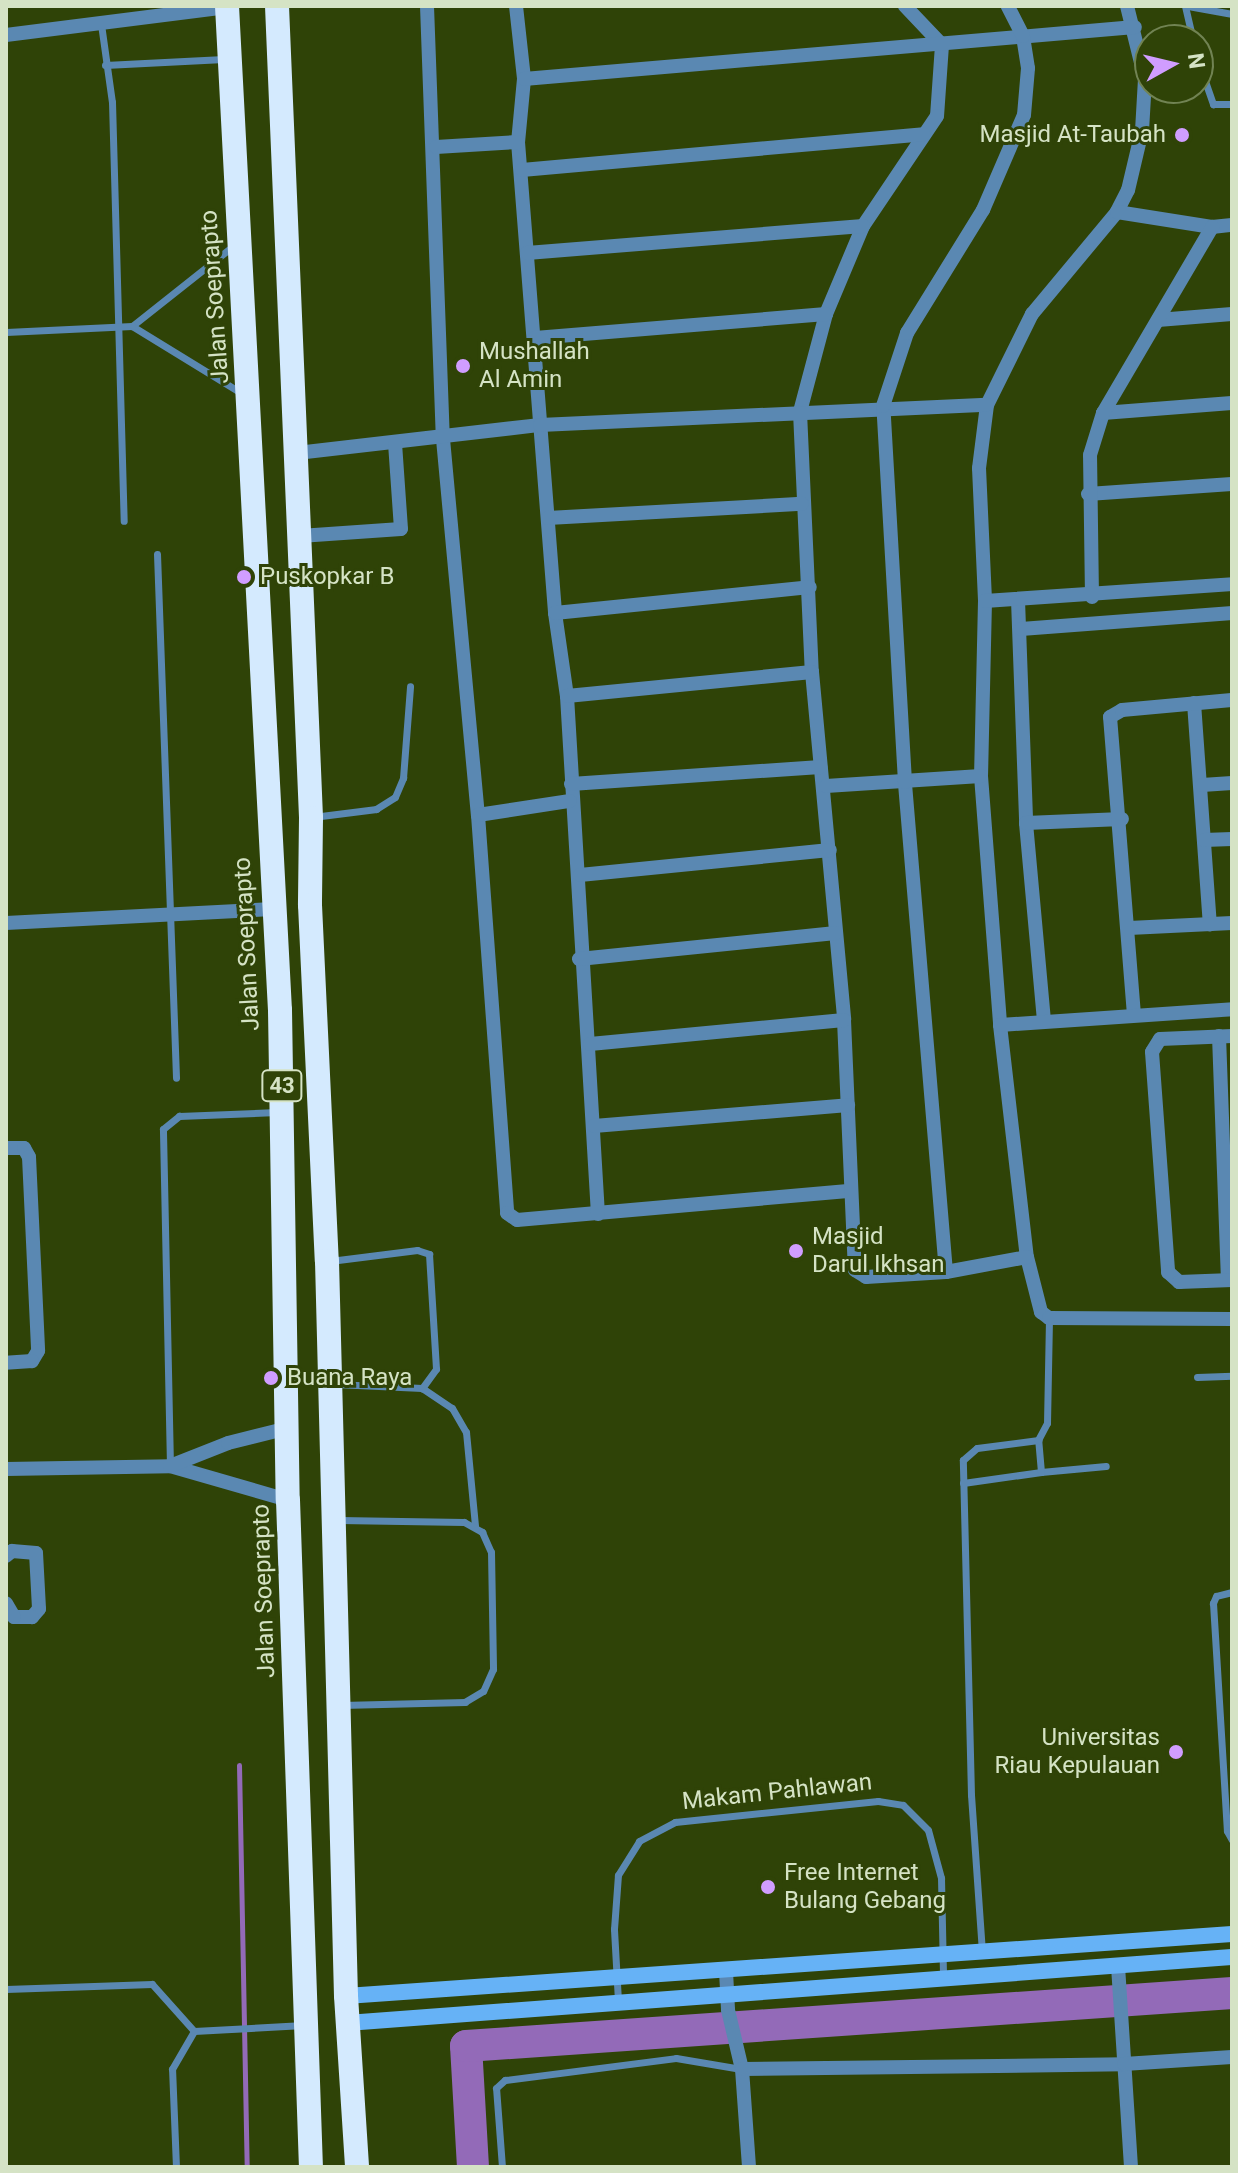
<!DOCTYPE html>
<style>
body{margin:0}
#map{position:relative;width:1238px;height:2173px;overflow:hidden;background:#2f4307;font-family:Roboto,sans-serif}
div>[style]{position:absolute}
.stream>*{height:5px;margin:-2.5px;padding:0 2.5px;transform-origin:2.5px;border-radius:2.5px;background:#936ab8}
.river>*{height:32px;margin:-16px;padding:0 16px;transform-origin:16px;border-radius:16px;background:#936ab8}
.lane>*{height:7px;margin:-3.5px;padding:0 3.5px;transform-origin:3.5px;border-radius:3.5px;background:#5a88b2}
.street>*{height:14px;margin:-7px;padding:0 7px;transform-origin:7px;border-radius:7px;background:#5a88b2}
.secondary>*{height:16px;margin:-8px;padding:0 8px;transform-origin:8px;border-radius:8px;background:#66b2f6}
.highway>*{height:24px;margin:-12px;padding:0 12px;transform-origin:12px;border-radius:12px;background:#d4eafe}
.dots>*{width:22px;height:22px;translate:-50% -50%;box-sizing:border-box;border:4px solid #2f4307;border-radius:50%}
span{translate:-50% -50%;white-space:nowrap;text-align:center;line-height:1.15;-webkit-text-stroke:6px #2f4307;paint-order:stroke}
.shield-label span{padding:2px 6px;background:#2f4307;border:2px solid;border-radius:6px;-webkit-text-stroke-width:0}
.shield-label{font-size:22px;color:#d5e3c5;font-weight:700}
.poi-label{font-size:24px;color:#d5e3c5}
.right{translate:-100% -50%;text-align:right}
.left{translate:0 -50%;text-align:left}
.street-label{font-size:24px;color:#d5e3c5}
.frame{position:absolute;inset:0;border:8px solid #d5e3c5;pointer-events:none}
.north{position:absolute;left:1134px;top:24px;width:80px;height:80px;box-sizing:border-box;background:#2f4307;border:2px solid #718353;border-radius:50%;rotate:82deg;font-size:22px;font-weight:700;line-height:32px;text-align:center;color:#d5e3c5}
.north::after{content:'';display:block;margin:auto;width:28px;height:36px;background:#d09dff;clip-path:polygon(50% 0,100% 100%,50% 72%,0 100%)}
</style>
<div id="map">
<div class="stream">
<div style="left:239px;top:1765px;width:402px;rotate:88.9deg"></div>
</div>
<div class="river">
<div style="left:473px;top:2167px;width:121px;rotate:-93.3deg"></div>
<div style="left:466px;top:2046px;width:768px;rotate:-3.96deg"></div>
</div>
<div class="lane">
<div style="left:1185px;top:6px;width:35px;rotate:77deg"></div>
<div style="left:1188px;top:6px;width:45px;rotate:10.3deg"></div>
<div style="left:101px;top:24px;width:79px;rotate:82deg"></div>
<div style="left:112px;top:102px;width:419px;rotate:88.4deg"></div>
<div style="left:1198px;top:61px;width:46px;rotate:70.8deg"></div>
<div style="left:1213px;top:104px;width:19px"></div>
<div style="left:105px;top:65px;width:119px;rotate:-2.9deg"></div>
<div style="left:233px;top:246px;width:129px;rotate:141.6deg"></div>
<div style="left:132px;top:326px;width:130px;rotate:31.5deg"></div>
<div style="left:6px;top:332px;width:126px;rotate:-2.7deg"></div>
<div style="left:157px;top:554px;width:524px;rotate:87.92deg"></div>
<div style="left:313px;top:817px;width:64px;rotate:-7.2deg"></div>
<div style="left:376px;top:809px;width:22px;rotate:-32deg"></div>
<div style="left:395px;top:797px;width:21px;rotate:-67deg"></div>
<div style="left:403px;top:778px;width:92px;rotate:-85.6deg"></div>
<div style="left:330px;top:1261px;width:88px;rotate:-7.2deg"></div>
<div style="left:417px;top:1250px;width:13px;rotate:18deg"></div>
<div style="left:429px;top:1254px;width:115px;rotate:86.5deg"></div>
<div style="left:436px;top:1369px;width:24px;rotate:126deg"></div>
<div style="left:1197px;top:1377px;width:35px;rotate:-2deg"></div>
<div style="left:335px;top:1384px;width:87px;rotate:2.6deg"></div>
<div style="left:422px;top:1388px;width:36px;rotate:34deg"></div>
<div style="left:452px;top:1408px;width:28px;rotate:60deg"></div>
<div style="left:466px;top:1432px;width:94px;rotate:84.5deg"></div>
<div style="left:170px;top:1466px;width:337px;rotate:-91.2deg"></div>
<div style="left:163px;top:1129px;width:21px;rotate:-39deg"></div>
<div style="left:179px;top:1116px;width:98px;rotate:-2.3deg"></div>
<div style="left:1041px;top:1472px;width:65px;rotate:-5.3deg"></div>
<div style="left:963px;top:1483px;width:79px;rotate:-8deg"></div>
<div style="left:1041px;top:1472px;width:32px;rotate:-95deg"></div>
<div style="left:339px;top:1520px;width:125px;rotate:0.9deg"></div>
<div style="left:464px;top:1522px;width:21px;rotate:29deg"></div>
<div style="left:482px;top:1532px;width:22px;rotate:66deg"></div>
<div style="left:491px;top:1552px;width:117px;rotate:89deg"></div>
<div style="left:493px;top:1669px;width:24px;rotate:114deg"></div>
<div style="left:483px;top:1691px;width:21px;rotate:149deg"></div>
<div style="left:465px;top:1702px;width:124px;rotate:178.6deg"></div>
<div style="left:1232px;top:1592px;width:16px;rotate:166deg"></div>
<div style="left:1216px;top:1596px;width:8px;rotate:113deg"></div>
<div style="left:1213px;top:1603px;width:228px;rotate:86.5deg"></div>
<div style="left:1227px;top:1831px;width:10px;rotate:61deg"></div>
<div style="left:982px;top:1952px;width:157px;rotate:-94deg"></div>
<div style="left:971px;top:1795px;width:335px;rotate:-91.4deg"></div>
<div style="left:963px;top:1460px;width:18px;rotate:-41deg"></div>
<div style="left:977px;top:1448px;width:62px;rotate:-7.5deg"></div>
<div style="left:1038px;top:1440px;width:19px;rotate:-62deg"></div>
<div style="left:1047px;top:1423px;width:105px;rotate:-88.9deg"></div>
<div style="left:6px;top:1989px;width:146px;rotate:-2deg"></div>
<div style="left:152px;top:1984px;width:63px;rotate:48.2deg"></div>
<div style="left:194px;top:2031px;width:110px;rotate:-3.1deg"></div>
<div style="left:618px;top:2001px;width:72px;rotate:-93.2deg"></div>
<div style="left:614px;top:1929px;width:54px;rotate:-85.8deg"></div>
<div style="left:618px;top:1875px;width:40px;rotate:-58deg"></div>
<div style="left:639px;top:1841px;width:41px;rotate:-27.8deg"></div>
<div style="left:675px;top:1822px;width:204px;rotate:-5.9deg"></div>
<div style="left:878px;top:1801px;width:25px;rotate:9deg"></div>
<div style="left:903px;top:1805px;width:35px;rotate:45deg"></div>
<div style="left:928px;top:1830px;width:50px;rotate:74.8deg"></div>
<div style="left:941px;top:1878px;width:99px;rotate:88.8deg"></div>
<div style="left:176px;top:2167px;width:98px;rotate:-92.3deg"></div>
<div style="left:172px;top:2069px;width:44px;rotate:-59.9deg"></div>
<div style="left:502px;top:2167px;width:79px;rotate:-94.3deg"></div>
<div style="left:496px;top:2088px;width:12px;rotate:-42deg"></div>
<div style="left:505px;top:2080px;width:172px;rotate:-7.3deg"></div>
<div style="left:676px;top:2058px;width:66px;rotate:9.6deg"></div>
</div>
<div class="street">
<div style="left:427px;top:6px;width:433px;rotate:87.9deg"></div>
<div style="left:443px;top:439px;width:378px;rotate:84.7deg"></div>
<div style="left:478px;top:815px;width:399px;rotate:85.8deg"></div>
<div style="left:507px;top:1213px;width:12px;rotate:35deg"></div>
<div style="left:517px;top:1220px;width:335px;rotate:-5deg"></div>
<div style="left:516px;top:6px;width:73px;rotate:83.7deg"></div>
<div style="left:524px;top:79px;width:63px;rotate:95.4deg"></div>
<div style="left:518px;top:142px;width:472px;rotate:85.5deg"></div>
<div style="left:555px;top:613px;width:84px;rotate:81.8deg"></div>
<div style="left:567px;top:696px;width:519px;rotate:86.58deg"></div>
<div style="left:905px;top:6px;width:54px;rotate:46.5deg"></div>
<div style="left:1127px;top:6px;width:75px;rotate:76.1deg"></div>
<div style="left:1145px;top:79px;width:52px;rotate:93.3deg"></div>
<div style="left:1142px;top:131px;width:61px;rotate:103.3deg"></div>
<div style="left:1128px;top:190px;width:25px;rotate:117deg"></div>
<div style="left:1117px;top:212px;width:133px;rotate:129.8deg"></div>
<div style="left:1032px;top:314px;width:102px;rotate:116.3deg"></div>
<div style="left:987px;top:405px;width:64px;rotate:97.2deg"></div>
<div style="left:979px;top:468px;width:133px;rotate:87.4deg"></div>
<div style="left:985px;top:601px;width:175px;rotate:91.3deg"></div>
<div style="left:981px;top:776px;width:250px;rotate:85.6deg"></div>
<div style="left:1000px;top:1025px;width:234px;rotate:83.4deg"></div>
<div style="left:1027px;top:1257px;width:57px;rotate:75.7deg"></div>
<div style="left:1041px;top:1312px;width:10px;rotate:37deg"></div>
<div style="left:1049px;top:1318px;width:183px;rotate:0.3deg"></div>
<div style="left:6px;top:35px;width:223px;rotate:-7.2deg"></div>
<div style="left:942px;top:45px;width:71px;rotate:94deg"></div>
<div style="left:937px;top:116px;width:133px;rotate:123.9deg"></div>
<div style="left:863px;top:226px;width:95px;rotate:112.8deg"></div>
<div style="left:826px;top:314px;width:101px;rotate:104.9deg"></div>
<div style="left:800px;top:412px;width:260px;rotate:87.4deg"></div>
<div style="left:812px;top:672px;width:349px;rotate:84.7deg"></div>
<div style="left:844px;top:1020px;width:250px;rotate:87.5deg"></div>
<div style="left:855px;top:1270px;width:13px;rotate:32deg"></div>
<div style="left:866px;top:1277px;width:80px;rotate:-3.6deg"></div>
<div style="left:946px;top:1272px;width:82px;rotate:-10.5deg"></div>
<div style="left:524px;top:79px;width:613px;rotate:-4.86deg"></div>
<div style="left:436px;top:147px;width:82px;rotate:-3.5deg"></div>
<div style="left:522px;top:170px;width:403px;rotate:-5.1deg"></div>
<div style="left:1117px;top:212px;width:96px;rotate:9deg"></div>
<div style="left:1212px;top:227px;width:20px;rotate:-6deg"></div>
<div style="left:527px;top:253px;width:337px;rotate:-4.6deg"></div>
<div style="left:1158px;top:320px;width:74px;rotate:-4.6deg"></div>
<div style="left:535px;top:338px;width:292px;rotate:-4.7deg"></div>
<div style="left:1103px;top:413px;width:129px;rotate:-4.4deg"></div>
<div style="left:297px;top:453px;width:245px;rotate:-6.6deg"></div>
<div style="left:540px;top:425px;width:447px;rotate:-2.6deg"></div>
<div style="left:1088px;top:494px;width:144px;rotate:-4deg"></div>
<div style="left:548px;top:518px;width:254px;rotate:-3.2deg"></div>
<div style="left:300px;top:536px;width:101px;rotate:-4deg"></div>
<div style="left:401px;top:529px;width:85px;rotate:-94deg"></div>
<div style="left:1092px;top:597px;width:142px;rotate:-90.8deg"></div>
<div style="left:1090px;top:455px;width:44px;rotate:-72.8deg"></div>
<div style="left:1103px;top:413px;width:216px;rotate:-59.6deg"></div>
<div style="left:1018px;top:600px;width:223px;rotate:87.9deg"></div>
<div style="left:1026px;top:823px;width:198px;rotate:84.8deg"></div>
<div style="left:985px;top:601px;width:248px;rotate:-3.9deg"></div>
<div style="left:555px;top:613px;width:256px;rotate:-5.8deg"></div>
<div style="left:1021px;top:629px;width:212px;rotate:-4.3deg"></div>
<div style="left:567px;top:696px;width:246px;rotate:-5.6deg"></div>
<div style="left:1194px;top:703px;width:222px;rotate:85.9deg"></div>
<div style="left:571px;top:784px;width:250px;rotate:-3.9deg"></div>
<div style="left:1202px;top:785px;width:30px;rotate:-4deg"></div>
<div style="left:826px;top:786px;width:155px;rotate:-3.7deg"></div>
<div style="left:478px;top:815px;width:93px;rotate:-8.7deg"></div>
<div style="left:1026px;top:823px;width:96px;rotate:-2.4deg"></div>
<div style="left:1204px;top:840px;width:28px;rotate:-2deg"></div>
<div style="left:580px;top:875px;width:251px;rotate:-5.7deg"></div>
<div style="left:6px;top:923px;width:266px;rotate:-3deg"></div>
<div style="left:1129px;top:928px;width:103px;rotate:-2.8deg"></div>
<div style="left:579px;top:959px;width:258px;rotate:-5.8deg"></div>
<div style="left:1134px;top:1015px;width:299px;rotate:-94.6deg"></div>
<div style="left:1110px;top:717px;width:14px;rotate:-30deg"></div>
<div style="left:1122px;top:710px;width:110px;rotate:-5.2deg"></div>
<div style="left:1000px;top:1025px;width:233px;rotate:-3.9deg"></div>
<div style="left:1219px;top:1036px;width:244px;rotate:87.9deg"></div>
<div style="left:1232px;top:1036px;width:72px;rotate:177.6deg"></div>
<div style="left:1160px;top:1039px;width:15px;rotate:122deg"></div>
<div style="left:1152px;top:1052px;width:221px;rotate:85.8deg"></div>
<div style="left:1168px;top:1272px;width:15px;rotate:42deg"></div>
<div style="left:1179px;top:1282px;width:53px;rotate:-2.2deg"></div>
<div style="left:590px;top:1044px;width:255px;rotate:-5.4deg"></div>
<div style="left:594px;top:1126px;width:255px;rotate:-4.7deg"></div>
<div style="left:6px;top:1148px;width:18px"></div>
<div style="left:24px;top:1148px;width:10px;rotate:61deg"></div>
<div style="left:29px;top:1157px;width:194px;rotate:87.3deg"></div>
<div style="left:38px;top:1351px;width:12px;rotate:121deg"></div>
<div style="left:32px;top:1361px;width:26px;rotate:176deg"></div>
<div style="left:946px;top:1272px;width:492px;rotate:-94.8deg"></div>
<div style="left:905px;top:782px;width:377px;rotate:-93.3deg"></div>
<div style="left:883px;top:406px;width:77px;rotate:-71.8deg"></div>
<div style="left:907px;top:333px;width:145px;rotate:-58.3deg"></div>
<div style="left:983px;top:210px;width:103px;rotate:-66.7deg"></div>
<div style="left:1024px;top:115px;width:47px;rotate:-85.1deg"></div>
<div style="left:1028px;top:68px;width:32px;rotate:-99deg"></div>
<div style="left:1023px;top:36px;width:34px;rotate:-117deg"></div>
<div style="left:170px;top:1466px;width:123px;rotate:16.1deg"></div>
<div style="left:6px;top:1469px;width:164px;rotate:-1deg"></div>
<div style="left:170px;top:1466px;width:62px;rotate:-21.6deg"></div>
<div style="left:228px;top:1443px;width:62px;rotate:-14deg"></div>
<div style="left:6px;top:1556px;width:8px;rotate:-40deg"></div>
<div style="left:12px;top:1551px;width:24px;rotate:5deg"></div>
<div style="left:36px;top:1553px;width:56px;rotate:86.9deg"></div>
<div style="left:39px;top:1609px;width:11px;rotate:131deg"></div>
<div style="left:32px;top:1617px;width:18px;rotate:180deg"></div>
<div style="left:14px;top:1617px;width:16px;rotate:-120deg"></div>
<div style="left:1118px;top:1966px;width:201px;rotate:86.3deg"></div>
<div style="left:726px;top:1971px;width:39px;rotate:87deg"></div>
<div style="left:728px;top:2010px;width:61px;rotate:76.7deg"></div>
<div style="left:742px;top:2069px;width:98px;rotate:85.9deg"></div>
<div style="left:742px;top:2069px;width:382px;rotate:-0.7deg"></div>
<div style="left:1124px;top:2064px;width:108px;rotate:-3.7deg"></div>
</div>
<div class="secondary">
<div style="left:346px;top:1996px;width:888px;rotate:-4deg"></div>
<div style="left:347px;top:2023px;width:887px;rotate:-4.27deg"></div>
</div>
<div class="highway">
<div style="left:227px;top:6px;width:1005px;rotate:86.98deg"></div>
<div style="left:280px;top:1010px;width:490px;rotate:89.1deg"></div>
<div style="left:288px;top:1500px;width:667px;rotate:88.03deg"></div>
<div style="left:277px;top:6px;width:813px;rotate:87.6deg"></div>
<div style="left:311px;top:818px;width:87px;rotate:90.7deg"></div>
<div style="left:310px;top:905px;width:356px;rotate:87.3deg"></div>
<div style="left:327px;top:1261px;width:735px;rotate:88.52deg"></div>
<div style="left:346px;top:1996px;width:171px;rotate:86.3deg"></div>
</div>
<div class="dots">
<div style="left:1182px;top:135px;background:#d09dff"></div>
<div style="left:463px;top:366px;background:#d09dff"></div>
<div style="left:244px;top:577px;background:#d09dff"></div>
<div style="left:796px;top:1251px;background:#d09dff"></div>
<div style="left:271px;top:1378px;background:#d09dff"></div>
<div style="left:1176px;top:1752px;background:#d09dff"></div>
<div style="left:768px;top:1887px;background:#d09dff"></div>
</div>
<div class="shield-label">
<span style="left:282px;top:1086px">43</span>
</div>
<div class="poi-label">
<span class="right" style="left:1166px;top:135px">Masjid At-Taubah</span>
<span class="left" style="left:479px;top:366px">Mushallah<br>Al Amin</span>
<span class="left" style="left:260px;top:577px">Puskopkar B</span>
<span class="left" style="left:812px;top:1251px">Masjid<br>Darul Ikhsan</span>
<span class="left" style="left:287px;top:1378px">Buana Raya</span>
<span class="right" style="left:1160px;top:1752px">Universitas<br>Riau Kepulauan</span>
<span class="left" style="left:784px;top:1887px">Free Internet<br>Bulang Gebang</span>
</div>
<div class="street-label">
<span style="left:215px;top:297px;rotate:-94deg">Jalan Soeprapto</span>
<span style="left:247px;top:944px;rotate:-93deg">Jalan Soeprapto</span>
<span style="left:264px;top:1591px;rotate:-92deg">Jalan Soeprapto</span>
<span style="left:777px;top:1792px;rotate:-6deg">Makam Pahlawan</span>
</div>
<div class="frame"></div>
<div class="north">N</div>
</div>
